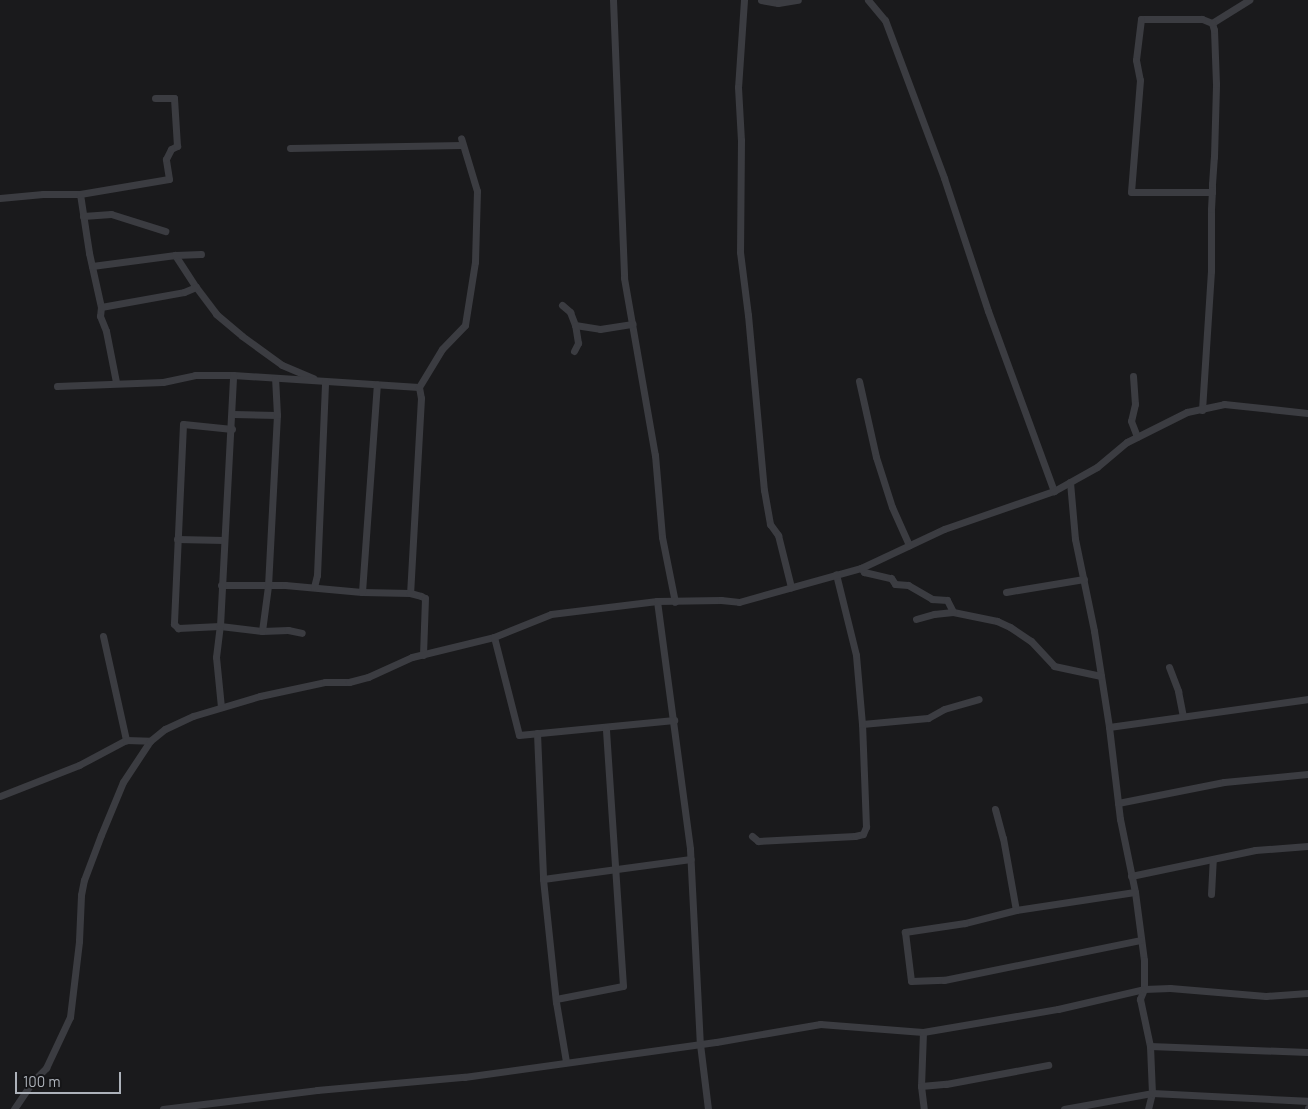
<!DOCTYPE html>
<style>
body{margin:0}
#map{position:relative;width:1308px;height:1109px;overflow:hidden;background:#1a1a1c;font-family:Barlow,sans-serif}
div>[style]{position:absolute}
.minor>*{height:7px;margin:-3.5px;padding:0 3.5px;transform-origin:3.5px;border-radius:3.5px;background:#3b3c41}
span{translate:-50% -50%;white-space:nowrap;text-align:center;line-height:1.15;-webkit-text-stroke:4px #151517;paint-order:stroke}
.scale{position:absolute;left:15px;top:1072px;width:106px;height:22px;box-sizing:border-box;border:2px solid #adb2ba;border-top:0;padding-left:6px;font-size:15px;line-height:18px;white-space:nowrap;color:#adb2ba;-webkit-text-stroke:4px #151517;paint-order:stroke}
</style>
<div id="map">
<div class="minor">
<div style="left:613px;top:0;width:278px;rotate:87.7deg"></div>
<div style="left:624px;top:278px;width:180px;rotate:80.1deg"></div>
<div style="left:655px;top:455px;width:82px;rotate:85.1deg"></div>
<div style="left:662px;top:537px;width:66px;rotate:78.7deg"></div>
<div style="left:744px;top:0;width:87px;rotate:93.9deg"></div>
<div style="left:738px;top:87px;width:53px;rotate:86.8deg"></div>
<div style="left:741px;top:140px;width:112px;rotate:90.5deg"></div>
<div style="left:740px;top:252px;width:64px;rotate:82.8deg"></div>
<div style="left:748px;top:315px;width:176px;rotate:84.8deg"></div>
<div style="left:764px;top:490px;width:35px;rotate:80deg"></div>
<div style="left:770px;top:524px;width:14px;rotate:54deg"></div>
<div style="left:778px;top:535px;width:54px;rotate:76deg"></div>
<div style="left:761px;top:0;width:17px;rotate:10deg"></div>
<div style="left:778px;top:3px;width:20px;rotate:-9deg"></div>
<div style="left:868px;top:0;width:26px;rotate:50deg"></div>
<div style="left:885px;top:20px;width:169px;rotate:69.5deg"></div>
<div style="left:944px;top:178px;width:140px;rotate:71.7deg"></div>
<div style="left:988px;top:311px;width:192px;rotate:69.9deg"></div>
<div style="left:1212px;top:23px;width:44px;rotate:-31.9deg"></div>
<div style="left:290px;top:148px;width:172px;rotate:-1deg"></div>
<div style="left:80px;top:194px;width:60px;rotate:81.3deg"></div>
<div style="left:89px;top:253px;width:55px;rotate:77.5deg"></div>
<div style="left:101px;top:307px;width:9px;rotate:96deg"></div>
<div style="left:100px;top:316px;width:16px;rotate:68deg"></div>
<div style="left:106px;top:331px;width:52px;rotate:78.9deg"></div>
<div style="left:0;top:198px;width:43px;rotate:-5.3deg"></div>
<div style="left:43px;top:194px;width:37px"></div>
<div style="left:80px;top:194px;width:90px;rotate:-9.6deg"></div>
<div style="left:169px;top:179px;width:20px;rotate:-99deg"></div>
<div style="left:166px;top:159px;width:11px;rotate:-63deg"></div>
<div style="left:171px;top:149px;width:7px;rotate:-27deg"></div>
<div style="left:177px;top:146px;width:48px;rotate:-93.6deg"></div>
<div style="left:174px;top:98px;width:19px;rotate:180deg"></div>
<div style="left:83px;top:216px;width:28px;rotate:-4deg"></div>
<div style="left:111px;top:214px;width:57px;rotate:17.5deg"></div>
<div style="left:175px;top:255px;width:38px;rotate:57deg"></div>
<div style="left:196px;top:287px;width:34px;rotate:53deg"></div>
<div style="left:216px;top:314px;width:34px;rotate:40deg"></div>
<div style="left:242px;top:336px;width:49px;rotate:35.9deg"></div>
<div style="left:282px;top:365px;width:34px;rotate:23deg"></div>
<div style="left:92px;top:266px;width:84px;rotate:-7.5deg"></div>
<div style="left:175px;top:255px;width:26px;rotate:-2deg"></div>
<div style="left:562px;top:305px;width:11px;rotate:41deg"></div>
<div style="left:570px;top:312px;width:14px;rotate:69deg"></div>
<div style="left:575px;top:325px;width:25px;rotate:9deg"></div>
<div style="left:600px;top:329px;width:33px;rotate:-9deg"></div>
<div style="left:101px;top:307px;width:84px;rotate:-10.2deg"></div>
<div style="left:184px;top:292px;width:13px;rotate:-23deg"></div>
<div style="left:574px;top:351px;width:9px;rotate:-63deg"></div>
<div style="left:578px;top:343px;width:18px;rotate:-99deg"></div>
<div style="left:1133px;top:376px;width:28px;rotate:86deg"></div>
<div style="left:1135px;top:404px;width:17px;rotate:103deg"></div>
<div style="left:1131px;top:421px;width:17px;rotate:69deg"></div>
<div style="left:859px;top:381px;width:78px;rotate:77.4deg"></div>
<div style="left:876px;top:457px;width:52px;rotate:72.3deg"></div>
<div style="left:892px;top:507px;width:42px;rotate:65.9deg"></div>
<div style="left:57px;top:386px;width:106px;rotate:-2.2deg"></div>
<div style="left:163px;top:382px;width:33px;rotate:-12deg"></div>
<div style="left:195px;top:375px;width:38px"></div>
<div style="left:233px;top:375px;width:186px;rotate:3.7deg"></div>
<div style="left:419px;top:387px;width:11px;rotate:80deg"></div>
<div style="left:421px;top:398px;width:195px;rotate:93.2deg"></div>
<div style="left:419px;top:387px;width:44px;rotate:-58.8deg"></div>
<div style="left:442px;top:349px;width:33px;rotate:-46deg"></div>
<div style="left:465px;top:325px;width:64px;rotate:-81deg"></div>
<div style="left:475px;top:262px;width:71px;rotate:-88.4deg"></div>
<div style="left:477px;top:191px;width:55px;rotate:-106.8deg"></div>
<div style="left:1202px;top:410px;width:139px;rotate:-86.3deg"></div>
<div style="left:1211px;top:271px;width:62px;rotate:-90deg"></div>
<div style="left:1211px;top:209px;width:17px;rotate:-87deg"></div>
<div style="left:1212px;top:192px;width:8px;rotate:-90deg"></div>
<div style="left:1212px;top:184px;width:27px;rotate:-86deg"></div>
<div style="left:1214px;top:157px;width:73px;rotate:-88.4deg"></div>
<div style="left:1216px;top:84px;width:54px;rotate:-92.1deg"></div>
<div style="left:1214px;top:30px;width:7px;rotate:-106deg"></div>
<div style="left:1212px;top:23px;width:11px;rotate:-158deg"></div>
<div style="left:1202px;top:19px;width:61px;rotate:180deg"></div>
<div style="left:1141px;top:19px;width:41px;rotate:97deg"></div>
<div style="left:1136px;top:60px;width:20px;rotate:79deg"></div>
<div style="left:1140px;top:80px;width:112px;rotate:94.6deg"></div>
<div style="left:1131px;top:192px;width:81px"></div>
<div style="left:233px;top:414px;width:44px;rotate:1.3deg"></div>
<div style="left:232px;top:429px;width:49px;rotate:-174.2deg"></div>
<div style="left:183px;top:424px;width:200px;rotate:92.6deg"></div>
<div style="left:174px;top:624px;width:6px;rotate:45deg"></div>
<div style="left:178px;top:628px;width:42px;rotate:-2.7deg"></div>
<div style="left:220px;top:626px;width:42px;rotate:6.8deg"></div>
<div style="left:262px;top:631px;width:26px;rotate:-2deg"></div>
<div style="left:288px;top:630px;width:14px;rotate:12deg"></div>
<div style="left:1070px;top:482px;width:57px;rotate:85deg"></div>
<div style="left:1075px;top:539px;width:94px;rotate:78.3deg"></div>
<div style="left:1094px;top:631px;width:97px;rotate:81.1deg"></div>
<div style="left:1109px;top:727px;width:93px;rotate:83.2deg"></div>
<div style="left:1120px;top:819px;width:75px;rotate:78.4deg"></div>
<div style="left:1135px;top:892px;width:69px;rotate:82.5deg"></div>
<div style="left:1144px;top:960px;width:29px;rotate:90deg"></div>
<div style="left:1144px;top:989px;width:11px;rotate:112deg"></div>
<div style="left:1140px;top:999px;width:48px;rotate:78deg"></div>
<div style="left:1150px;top:1046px;width:47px;rotate:87.6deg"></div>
<div style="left:1152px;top:1093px;width:16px;rotate:104deg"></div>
<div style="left:177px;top:539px;width:47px;rotate:1.2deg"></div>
<div style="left:861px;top:568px;width:5px;rotate:53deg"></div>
<div style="left:864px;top:572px;width:28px;rotate:13deg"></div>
<div style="left:891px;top:578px;width:7px;rotate:56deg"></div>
<div style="left:895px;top:584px;width:13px;rotate:4deg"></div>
<div style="left:908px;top:585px;width:28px;rotate:30deg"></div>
<div style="left:932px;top:599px;width:15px;rotate:4deg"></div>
<div style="left:947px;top:600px;width:13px;rotate:63deg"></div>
<div style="left:953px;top:612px;width:45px;rotate:11.6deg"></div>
<div style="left:997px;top:621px;width:14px;rotate:25deg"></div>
<div style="left:1010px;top:627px;width:25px;rotate:34deg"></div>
<div style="left:1031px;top:641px;width:34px;rotate:47deg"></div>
<div style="left:1054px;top:666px;width:48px;rotate:12deg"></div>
<div style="left:221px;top:585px;width:64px"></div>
<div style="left:285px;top:585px;width:77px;rotate:5.2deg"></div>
<div style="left:362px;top:592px;width:48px;rotate:1.2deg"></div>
<div style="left:410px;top:593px;width:11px;rotate:15deg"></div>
<div style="left:421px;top:596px;width:4px;rotate:27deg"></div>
<div style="left:425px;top:598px;width:57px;rotate:92deg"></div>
<div style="left:314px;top:587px;width:12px;rotate:-76deg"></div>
<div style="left:317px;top:575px;width:194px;rotate:-87.6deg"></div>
<div style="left:362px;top:592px;width:208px;rotate:-85.9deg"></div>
<div style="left:1006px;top:592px;width:79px;rotate:-9.5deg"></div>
<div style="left:657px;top:601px;width:250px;rotate:82.4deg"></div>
<div style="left:690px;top:849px;width:195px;rotate:87.1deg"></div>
<div style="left:700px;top:1044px;width:65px;rotate:83deg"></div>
<div style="left:916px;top:619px;width:19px;rotate:-16deg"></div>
<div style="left:934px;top:614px;width:19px;rotate:-6deg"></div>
<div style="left:262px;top:631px;width:45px;rotate:-82.4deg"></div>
<div style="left:268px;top:586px;width:171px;rotate:-87deg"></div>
<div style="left:277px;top:415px;width:36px;rotate:-93deg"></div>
<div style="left:103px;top:636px;width:107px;rotate:77.5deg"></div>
<div style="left:494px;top:637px;width:101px;rotate:75.7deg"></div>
<div style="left:519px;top:735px;width:156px;rotate:-5.5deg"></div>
<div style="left:1169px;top:667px;width:26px;rotate:69deg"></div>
<div style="left:1178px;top:691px;width:25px;rotate:79deg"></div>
<div style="left:221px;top:707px;width:50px;rotate:-95.7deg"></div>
<div style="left:216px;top:657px;width:31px;rotate:-83deg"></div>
<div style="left:220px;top:626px;width:251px;rotate:-87deg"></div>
<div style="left:862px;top:724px;width:66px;rotate:-5.2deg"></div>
<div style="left:928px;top:718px;width:18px;rotate:-29deg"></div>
<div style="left:944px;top:709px;width:36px;rotate:-16deg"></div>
<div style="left:1109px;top:727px;width:201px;rotate:-8deg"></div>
<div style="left:537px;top:733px;width:146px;rotate:87.6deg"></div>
<div style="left:543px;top:879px;width:124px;rotate:84deg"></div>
<div style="left:556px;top:1002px;width:61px;rotate:80.5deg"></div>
<div style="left:0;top:796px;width:85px;rotate:-21.4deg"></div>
<div style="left:79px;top:765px;width:53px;rotate:-28deg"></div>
<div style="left:126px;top:740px;width:24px;rotate:2deg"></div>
<div style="left:1118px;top:803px;width:108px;rotate:-11.2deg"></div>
<div style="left:1224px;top:782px;width:84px;rotate:-5.4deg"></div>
<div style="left:995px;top:809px;width:30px;rotate:75deg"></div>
<div style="left:1003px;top:838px;width:73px;rotate:79.8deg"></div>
<div style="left:1016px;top:910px;width:120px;rotate:-8.6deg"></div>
<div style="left:752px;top:836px;width:8px;rotate:40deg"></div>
<div style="left:758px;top:841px;width:97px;rotate:-3deg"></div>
<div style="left:855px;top:836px;width:8px;rotate:-14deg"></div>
<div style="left:863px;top:834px;width:8px;rotate:-67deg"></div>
<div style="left:866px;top:827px;width:103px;rotate:-92.2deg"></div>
<div style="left:862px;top:724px;width:69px;rotate:-95deg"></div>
<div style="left:856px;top:655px;width:83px;rotate:-103.9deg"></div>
<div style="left:1131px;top:876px;width:127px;rotate:-11.8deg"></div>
<div style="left:1255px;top:850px;width:53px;rotate:-4.3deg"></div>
<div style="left:543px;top:879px;width:149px;rotate:-7.7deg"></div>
<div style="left:1211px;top:894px;width:34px;rotate:-87deg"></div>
<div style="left:1016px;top:910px;width:53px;rotate:165.7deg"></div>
<div style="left:965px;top:923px;width:61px;rotate:171.5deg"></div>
<div style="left:905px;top:932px;width:49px;rotate:83deg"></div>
<div style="left:911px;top:981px;width:33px;rotate:-2deg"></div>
<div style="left:944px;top:980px;width:200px;rotate:-11.5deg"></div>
<div style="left:556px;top:999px;width:68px;rotate:-11deg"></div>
<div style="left:623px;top:986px;width:259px;rotate:-93.8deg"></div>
<div style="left:923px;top:1032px;width:54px;rotate:92.1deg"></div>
<div style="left:921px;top:1086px;width:23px;rotate:83deg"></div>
<div style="left:1150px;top:1046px;width:158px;rotate:2.2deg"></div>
<div style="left:921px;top:1086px;width:25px;rotate:-5deg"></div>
<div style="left:946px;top:1084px;width:104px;rotate:-10.6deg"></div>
<div style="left:14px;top:1109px;width:32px;rotate:-56deg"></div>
<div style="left:32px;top:1082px;width:20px;rotate:-45deg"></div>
<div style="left:46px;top:1068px;width:56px;rotate:-64.8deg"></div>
<div style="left:70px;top:1017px;width:77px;rotate:-83.2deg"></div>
<div style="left:79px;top:941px;width:46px;rotate:-87.5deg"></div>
<div style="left:81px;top:895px;width:15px;rotate:-79deg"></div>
<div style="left:84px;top:880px;width:48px;rotate:-69.3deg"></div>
<div style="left:101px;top:835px;width:57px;rotate:-67.5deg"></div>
<div style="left:123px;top:782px;width:49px;rotate:-56.6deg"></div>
<div style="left:150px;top:741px;width:19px;rotate:-39deg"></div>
<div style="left:165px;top:729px;width:31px;rotate:-25deg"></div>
<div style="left:193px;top:716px;width:70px;rotate:-16.6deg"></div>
<div style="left:260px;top:696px;width:66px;rotate:-12.2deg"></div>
<div style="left:325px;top:682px;width:24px"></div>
<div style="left:349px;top:682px;width:20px;rotate:-15deg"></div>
<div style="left:368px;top:677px;width:48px;rotate:-24.4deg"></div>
<div style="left:412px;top:657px;width:84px;rotate:-13.7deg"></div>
<div style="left:494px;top:637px;width:61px;rotate:-22deg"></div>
<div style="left:551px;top:614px;width:107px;rotate:-7deg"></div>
<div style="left:657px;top:601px;width:64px;rotate:-0.9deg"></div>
<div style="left:721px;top:600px;width:18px;rotate:6deg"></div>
<div style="left:739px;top:602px;width:127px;rotate:-15.6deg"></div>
<div style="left:861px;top:568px;width:92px;rotate:-25.2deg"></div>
<div style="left:944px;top:529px;width:116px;rotate:-19.1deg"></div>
<div style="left:1054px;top:491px;width:49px;rotate:-29.2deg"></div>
<div style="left:1097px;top:467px;width:39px;rotate:-40deg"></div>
<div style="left:1127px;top:442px;width:67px;rotate:-26.6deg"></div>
<div style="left:1187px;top:412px;width:38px;rotate:-12deg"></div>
<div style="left:1224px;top:404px;width:84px;rotate:6.1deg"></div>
<div style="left:163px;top:1109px;width:155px;rotate:-7deg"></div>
<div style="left:317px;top:1090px;width:148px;rotate:-5.1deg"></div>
<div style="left:464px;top:1077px;width:254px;rotate:-7.9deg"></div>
<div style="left:716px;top:1042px;width:106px;rotate:-9.8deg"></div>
<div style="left:820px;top:1024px;width:103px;rotate:4.4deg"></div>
<div style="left:923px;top:1032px;width:137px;rotate:-9.7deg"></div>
<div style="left:1058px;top:1009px;width:88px;rotate:-13.1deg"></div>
<div style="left:1144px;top:989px;width:26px;rotate:-2deg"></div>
<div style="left:1170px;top:988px;width:96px;rotate:4.8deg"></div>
<div style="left:1266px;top:996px;width:42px;rotate:-4.1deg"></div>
<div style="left:1064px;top:1109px;width:89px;rotate:-10.3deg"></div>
<div style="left:1152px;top:1093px;width:156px;rotate:2.9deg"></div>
<div style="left:1308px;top:1109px;width:1px;rotate:-90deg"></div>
</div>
<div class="scale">100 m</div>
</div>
